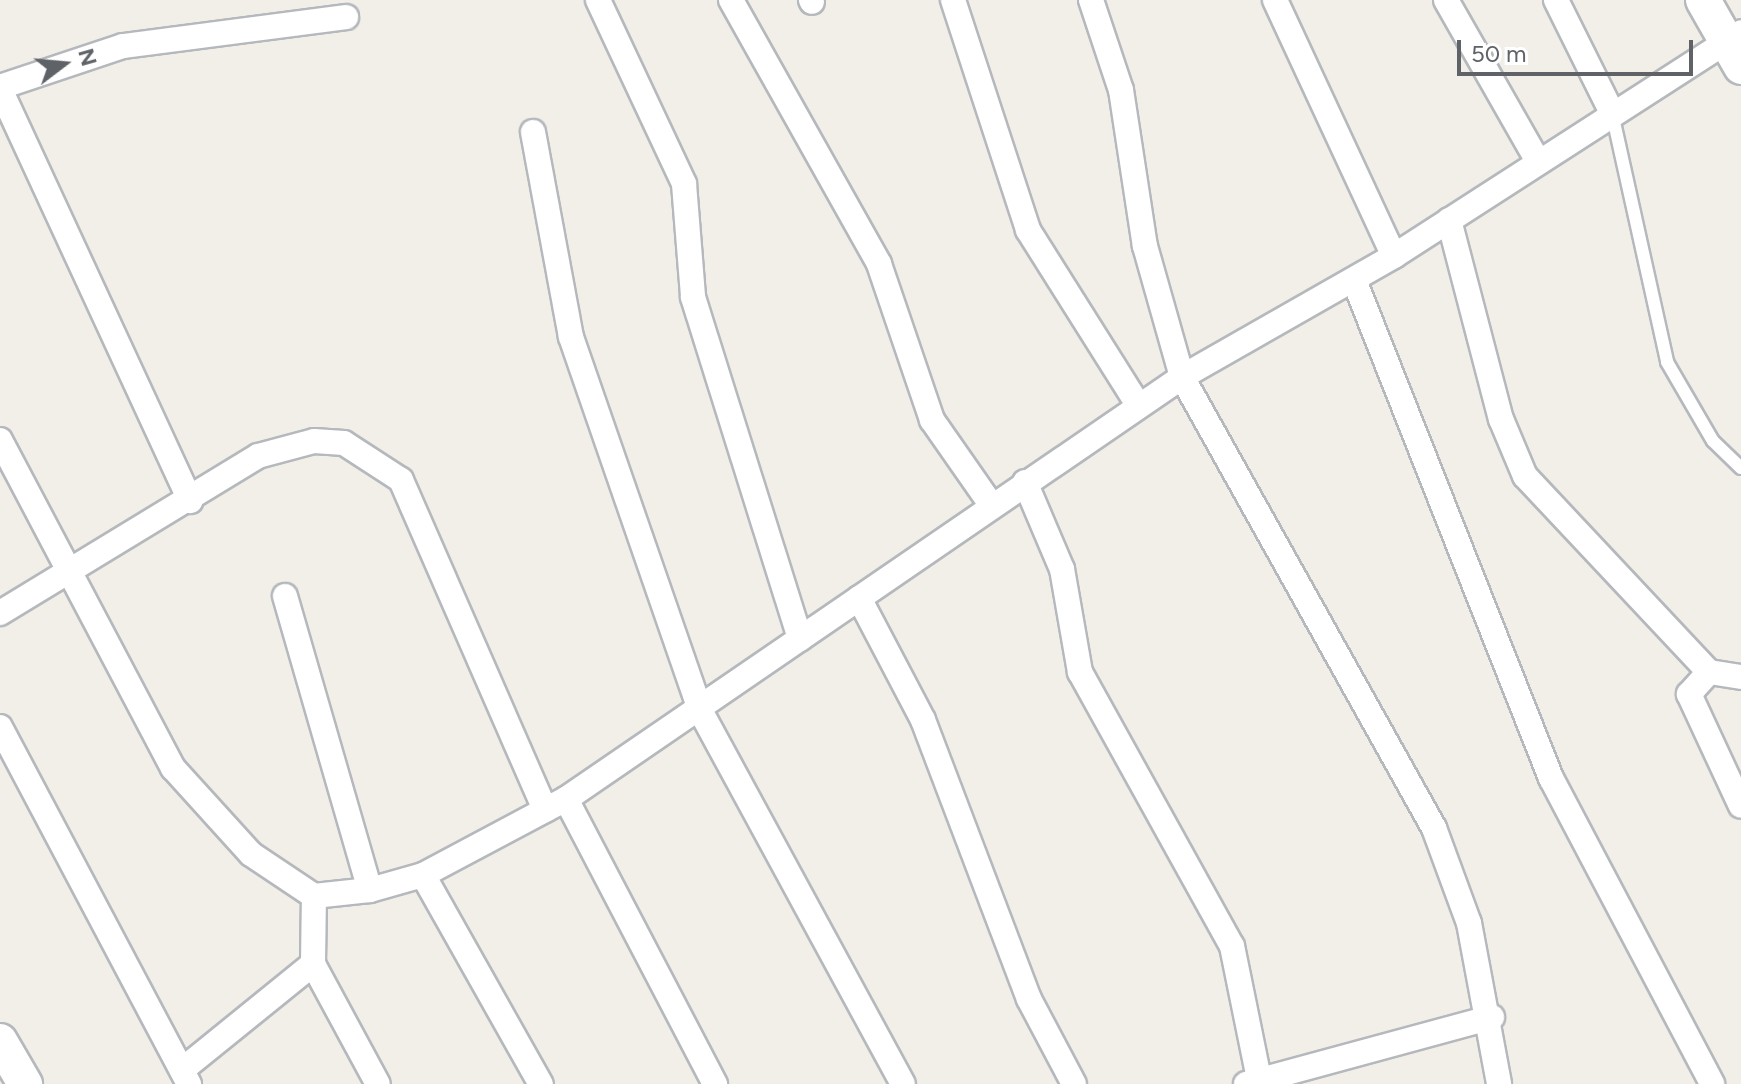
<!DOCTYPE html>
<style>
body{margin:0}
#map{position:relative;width:1741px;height:1084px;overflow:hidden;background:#f1efe8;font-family:Figtree,sans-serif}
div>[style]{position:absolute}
.roads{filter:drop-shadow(2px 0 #b5b8bc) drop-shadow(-2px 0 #b5b8bc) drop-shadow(0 2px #b5b8bc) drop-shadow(0 -2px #b5b8bc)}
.lane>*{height:12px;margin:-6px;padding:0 6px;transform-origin:6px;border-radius:6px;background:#fff}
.street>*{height:24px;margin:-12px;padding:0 12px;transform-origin:12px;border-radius:12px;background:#fff}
.secondary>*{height:34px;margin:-17px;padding:0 17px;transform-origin:17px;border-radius:17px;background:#fff}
span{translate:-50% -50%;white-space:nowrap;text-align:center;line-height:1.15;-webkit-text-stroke:8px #fff;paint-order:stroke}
.north{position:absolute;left:24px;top:24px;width:80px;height:80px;-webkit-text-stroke:6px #fff;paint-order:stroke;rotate:74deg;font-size:22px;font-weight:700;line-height:32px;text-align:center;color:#5f6368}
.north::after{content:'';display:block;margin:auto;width:28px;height:36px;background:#5f6368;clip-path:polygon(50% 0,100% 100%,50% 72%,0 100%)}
.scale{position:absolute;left:1457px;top:40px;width:236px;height:36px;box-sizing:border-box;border:4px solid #5f6368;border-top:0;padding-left:10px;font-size:24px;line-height:28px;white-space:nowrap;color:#5f6368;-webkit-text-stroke:6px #fff;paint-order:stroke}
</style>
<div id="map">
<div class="roads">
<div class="lane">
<div style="left:1612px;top:113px;width:255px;rotate:77.5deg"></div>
<div style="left:1667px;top:362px;width:91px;rotate:59.8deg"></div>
<div style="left:1713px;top:441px;width:39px;rotate:44deg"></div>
</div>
<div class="street">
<div style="left:598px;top:0;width:203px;rotate:64.9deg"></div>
<div style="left:684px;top:184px;width:113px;rotate:85.4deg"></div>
<div style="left:693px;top:297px;width:358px;rotate:72.6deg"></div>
<div style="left:731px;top:0;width:303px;rotate:60.7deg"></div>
<div style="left:879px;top:264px;width:165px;rotate:71.2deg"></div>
<div style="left:932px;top:420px;width:105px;rotate:55.1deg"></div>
<div style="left:811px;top:0;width:2px;rotate:63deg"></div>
<div style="left:953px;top:0;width:242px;rotate:71.9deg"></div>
<div style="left:1028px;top:230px;width:208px;rotate:57.8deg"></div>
<div style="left:1091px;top:0;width:95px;rotate:71.6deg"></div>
<div style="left:1121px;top:90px;width:158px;rotate:81.3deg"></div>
<div style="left:1145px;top:246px;width:136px;rotate:74.2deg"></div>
<div style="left:1182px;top:377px;width:517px;rotate:60.81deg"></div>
<div style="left:1434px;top:828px;width:101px;rotate:69.8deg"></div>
<div style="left:1469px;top:923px;width:164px;rotate:79.4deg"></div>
<div style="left:1275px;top:0;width:282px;rotate:65.1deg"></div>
<div style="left:1446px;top:0;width:185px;rotate:60.3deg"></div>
<div style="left:1556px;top:0;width:126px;rotate:63.6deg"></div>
<div style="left:0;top:87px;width:130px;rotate:-18.4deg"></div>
<div style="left:123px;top:46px;width:225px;rotate:-7.4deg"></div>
<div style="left:0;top:89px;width:454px;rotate:65.2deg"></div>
<div style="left:533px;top:132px;width:208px;rotate:79.5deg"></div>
<div style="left:571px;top:337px;width:397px;rotate:70.9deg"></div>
<div style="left:701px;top:712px;width:423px;rotate:61.5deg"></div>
<div style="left:1449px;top:220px;width:206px;rotate:75.4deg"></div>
<div style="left:1501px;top:419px;width:62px;rotate:67.2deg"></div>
<div style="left:1525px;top:476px;width:269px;rotate:46.8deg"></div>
<div style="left:1354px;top:280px;width:536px;rotate:68.42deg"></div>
<div style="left:1551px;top:778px;width:346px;rotate:62.2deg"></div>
<div style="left:0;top:440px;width:371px;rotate:62.2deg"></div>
<div style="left:173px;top:768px;width:116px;rotate:47.8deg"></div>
<div style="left:251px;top:854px;width:76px;rotate:33.7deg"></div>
<div style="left:314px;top:896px;width:56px;rotate:-6.1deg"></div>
<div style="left:370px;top:890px;width:55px;rotate:-15.8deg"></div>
<div style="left:423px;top:875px;width:162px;rotate:-28deg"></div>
<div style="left:566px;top:799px;width:747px;rotate:-34.41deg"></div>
<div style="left:1182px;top:377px;width:244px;rotate:-29.7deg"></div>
<div style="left:1394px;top:256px;width:413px;rotate:-32.8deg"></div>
<div style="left:1025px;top:482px;width:95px;rotate:67deg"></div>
<div style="left:1062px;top:569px;width:105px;rotate:80.1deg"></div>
<div style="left:1080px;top:672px;width:313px;rotate:61deg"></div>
<div style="left:1232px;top:946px;width:141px;rotate:78.5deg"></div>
<div style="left:285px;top:596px;width:306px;rotate:73.9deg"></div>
<div style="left:859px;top:598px;width:138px;rotate:62.3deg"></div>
<div style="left:923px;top:720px;width:298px;rotate:69.2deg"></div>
<div style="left:1029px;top:999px;width:96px;rotate:62.1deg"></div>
<div style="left:0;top:613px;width:302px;rotate:-31.3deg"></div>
<div style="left:258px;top:456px;width:58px;rotate:-15deg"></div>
<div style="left:314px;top:441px;width:30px;rotate:4deg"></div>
<div style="left:344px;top:443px;width:68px;rotate:33deg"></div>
<div style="left:401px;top:480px;width:360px;rotate:66.4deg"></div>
<div style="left:1741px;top:677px;width:32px;rotate:-171deg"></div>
<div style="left:1709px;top:672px;width:30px;rotate:132deg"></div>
<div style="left:1689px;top:694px;width:123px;rotate:65.1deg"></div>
<div style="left:0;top:727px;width:404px;rotate:62.1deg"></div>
<div style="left:566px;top:799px;width:322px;rotate:62.4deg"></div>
<div style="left:423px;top:875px;width:240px;rotate:60.6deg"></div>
<div style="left:313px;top:964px;width:136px;rotate:61.6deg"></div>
<div style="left:182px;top:1070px;width:169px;rotate:-39deg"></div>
<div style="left:313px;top:964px;width:68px;rotate:-89.2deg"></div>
<div style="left:1246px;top:1084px;width:255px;rotate:-15.2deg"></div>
</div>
<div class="secondary">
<div style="left:1703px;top:0;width:77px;rotate:60.4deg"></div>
<div style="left:0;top:1041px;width:50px;rotate:59.8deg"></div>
</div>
</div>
<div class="north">N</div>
<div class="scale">50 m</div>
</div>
